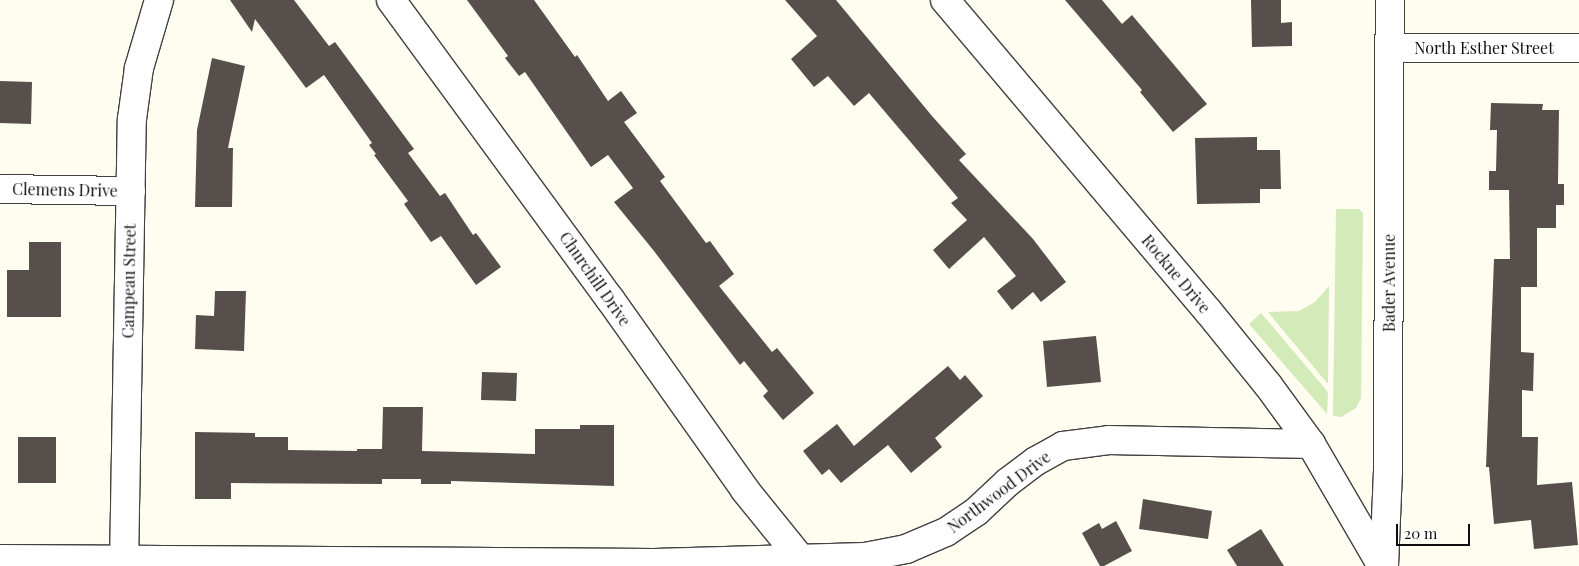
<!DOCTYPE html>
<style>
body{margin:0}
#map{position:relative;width:1579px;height:566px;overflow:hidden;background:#fffcf0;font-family:"Playfair Display",serif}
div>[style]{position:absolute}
.green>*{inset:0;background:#d3eab9}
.building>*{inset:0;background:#574f4b}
.roads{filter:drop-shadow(1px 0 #414141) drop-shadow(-1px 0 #414141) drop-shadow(0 1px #414141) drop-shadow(0 -1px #414141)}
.street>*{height:28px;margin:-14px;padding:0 14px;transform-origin:14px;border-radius:14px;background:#fff}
span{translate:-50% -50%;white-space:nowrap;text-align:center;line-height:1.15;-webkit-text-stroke:5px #fff;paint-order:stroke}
.street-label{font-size:16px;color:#0e0e0e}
.scale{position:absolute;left:1396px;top:524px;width:74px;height:22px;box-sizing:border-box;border:2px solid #0e0e0e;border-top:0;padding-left:6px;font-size:15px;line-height:18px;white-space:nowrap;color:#0e0e0e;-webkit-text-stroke:4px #fff;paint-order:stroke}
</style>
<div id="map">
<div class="green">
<div style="clip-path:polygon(1336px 209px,1359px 209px,1363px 213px,1361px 398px,1356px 408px,1341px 417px,1333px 416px)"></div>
<div style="clip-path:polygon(1329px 286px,1328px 383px,1327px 383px,1268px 312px,1299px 311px,1315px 302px)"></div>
<div style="clip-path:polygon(1261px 313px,1328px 392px,1327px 414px,1249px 324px)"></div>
</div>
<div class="building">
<div style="clip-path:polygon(230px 0,294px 0,329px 46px,335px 42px,414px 149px,408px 153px,440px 196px,445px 193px,473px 235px,476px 233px,501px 267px,476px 285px,441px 236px,431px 242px,404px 204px,408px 201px,374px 155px,376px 154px,369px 145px,372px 143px,324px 75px,306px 88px,255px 19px,252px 32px)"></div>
<div style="clip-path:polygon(467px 0,534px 0,575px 57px,577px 55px,608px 101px,621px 91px,637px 113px,624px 122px,665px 177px,660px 181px,706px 243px,710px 241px,734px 274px,719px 286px,772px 352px,777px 348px,814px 393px,783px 420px,763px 396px,768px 391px,744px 361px,740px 365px,654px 251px,614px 202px,633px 188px,608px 155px,591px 167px,525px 72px,519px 76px,505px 58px,508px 56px)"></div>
<div style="clip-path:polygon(785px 0,836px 0,932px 116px,966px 154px,959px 160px,1033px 239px,1066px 282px,1041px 302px,1033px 292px,1012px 310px,997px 291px,1016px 276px,984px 237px,949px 269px,933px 250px,967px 220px,951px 203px,958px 198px,869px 93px,854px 106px,828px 76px,814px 87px,791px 59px,817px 36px)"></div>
<div style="clip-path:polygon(1065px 0,1102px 0,1122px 24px,1132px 15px,1207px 104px,1173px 132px,1140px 92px,1142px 90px)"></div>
<div style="clip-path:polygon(1251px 0,1281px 0,1281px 23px,1292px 22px,1292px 46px,1252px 47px)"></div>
<div style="clip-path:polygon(212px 58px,245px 66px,228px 148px,233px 148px,232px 207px,195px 207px,197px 130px)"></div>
<div style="clip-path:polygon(0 81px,32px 82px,31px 124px,0 123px)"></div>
<div style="clip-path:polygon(1491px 103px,1543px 104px,1542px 110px,1559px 110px,1558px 184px,1564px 184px,1564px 205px,1556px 205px,1556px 228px,1537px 228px,1537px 287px,1521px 287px,1521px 352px,1534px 353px,1533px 391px,1522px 390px,1522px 437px,1538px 437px,1537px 485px,1572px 482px,1578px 545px,1534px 549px,1531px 520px,1494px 524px,1489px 467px,1486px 467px,1494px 259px,1510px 259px,1509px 190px,1489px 190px,1489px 171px,1496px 171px,1497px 130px,1490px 130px)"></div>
<div style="clip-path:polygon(1257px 137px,1257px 150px,1280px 150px,1281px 189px,1260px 189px,1260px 203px,1197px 204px,1195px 138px)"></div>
<div style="clip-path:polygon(29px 242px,61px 242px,61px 317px,7px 317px,7px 270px,29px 270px)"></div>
<div style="clip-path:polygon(215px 291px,246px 291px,244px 351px,195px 349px,196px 315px,214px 316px)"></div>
<div style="clip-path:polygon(1096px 336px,1101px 382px,1047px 387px,1043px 341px)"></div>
<div style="clip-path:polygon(948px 366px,960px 380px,965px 375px,983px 396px,935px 438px,942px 447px,911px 473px,888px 445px,841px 483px,829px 469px,822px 475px,803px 451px,837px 424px,854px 446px)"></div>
<div style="clip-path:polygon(482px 372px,517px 373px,516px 401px,481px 400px)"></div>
<div style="clip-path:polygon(383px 407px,423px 407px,422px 451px,535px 454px,535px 429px,580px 429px,580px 425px,614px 425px,614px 486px,451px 481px,451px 484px,421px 484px,421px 479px,382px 479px,382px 484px,231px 483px,231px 499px,195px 499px,195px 432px,255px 433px,255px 437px,288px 437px,288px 450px,357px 451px,357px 449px,382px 449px)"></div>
<div style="clip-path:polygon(18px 437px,56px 437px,56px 483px,18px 483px)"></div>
<div style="clip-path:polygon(1143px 499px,1212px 511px,1208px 539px,1139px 529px)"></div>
<div style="clip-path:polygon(1116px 521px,1132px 551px,1104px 566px,1100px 566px,1082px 533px,1099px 523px,1102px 529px)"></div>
<div style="clip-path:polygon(1261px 529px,1284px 566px,1237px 566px,1227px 550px)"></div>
</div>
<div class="roads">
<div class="street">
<div style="left:391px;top:0;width:371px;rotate:53.8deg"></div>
<div style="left:610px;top:299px;width:234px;rotate:54.7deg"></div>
<div style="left:745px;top:490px;width:87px;rotate:51deg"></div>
<div style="left:945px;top:0;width:407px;rotate:49.8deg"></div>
<div style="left:1208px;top:311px;width:95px;rotate:51deg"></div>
<div style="left:1268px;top:385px;width:73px;rotate:53.9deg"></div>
<div style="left:1311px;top:444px;width:141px;rotate:59.8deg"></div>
<div style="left:1390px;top:48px;width:189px"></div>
<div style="left:0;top:189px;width:131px;rotate:0.9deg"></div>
<div style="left:0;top:559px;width:654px;rotate:0.35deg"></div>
<div style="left:654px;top:563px;width:211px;rotate:-1.6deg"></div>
<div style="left:865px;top:557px;width:42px;rotate:-11deg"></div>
<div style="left:906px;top:549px;width:43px;rotate:-23deg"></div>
<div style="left:946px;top:532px;width:37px;rotate:-34deg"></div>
<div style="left:977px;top:511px;width:42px;rotate:-43.1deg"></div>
<div style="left:1008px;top:482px;width:35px;rotate:-37deg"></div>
<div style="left:1036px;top:461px;width:31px;rotate:-29deg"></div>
<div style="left:1063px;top:446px;width:46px;rotate:-7.4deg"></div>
<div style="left:1109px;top:440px;width:202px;rotate:1.1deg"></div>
<div style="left:124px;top:566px;width:447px;rotate:-89deg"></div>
<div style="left:132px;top:119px;width:51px;rotate:-82.2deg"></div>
<div style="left:139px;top:68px;width:71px;rotate:-73.6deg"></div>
<div style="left:1384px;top:566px;width:94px;rotate:-87.6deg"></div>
<div style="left:1388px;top:472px;width:472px;rotate:-89.8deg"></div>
</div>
</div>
<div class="street-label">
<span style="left:1484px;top:48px">North Esther Street</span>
<span style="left:65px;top:190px;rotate:1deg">Clemens Drive</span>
<span style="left:1176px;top:274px;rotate:50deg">Rockne Drive</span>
<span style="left:595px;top:279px;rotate:55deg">Churchill Drive</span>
<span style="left:129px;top:281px;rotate:-89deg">Campeau Street</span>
<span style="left:1389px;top:283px;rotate:-90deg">Bader Avenue</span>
<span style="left:999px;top:492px;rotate:-37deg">Northwood Drive</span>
</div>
<div class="scale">20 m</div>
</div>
